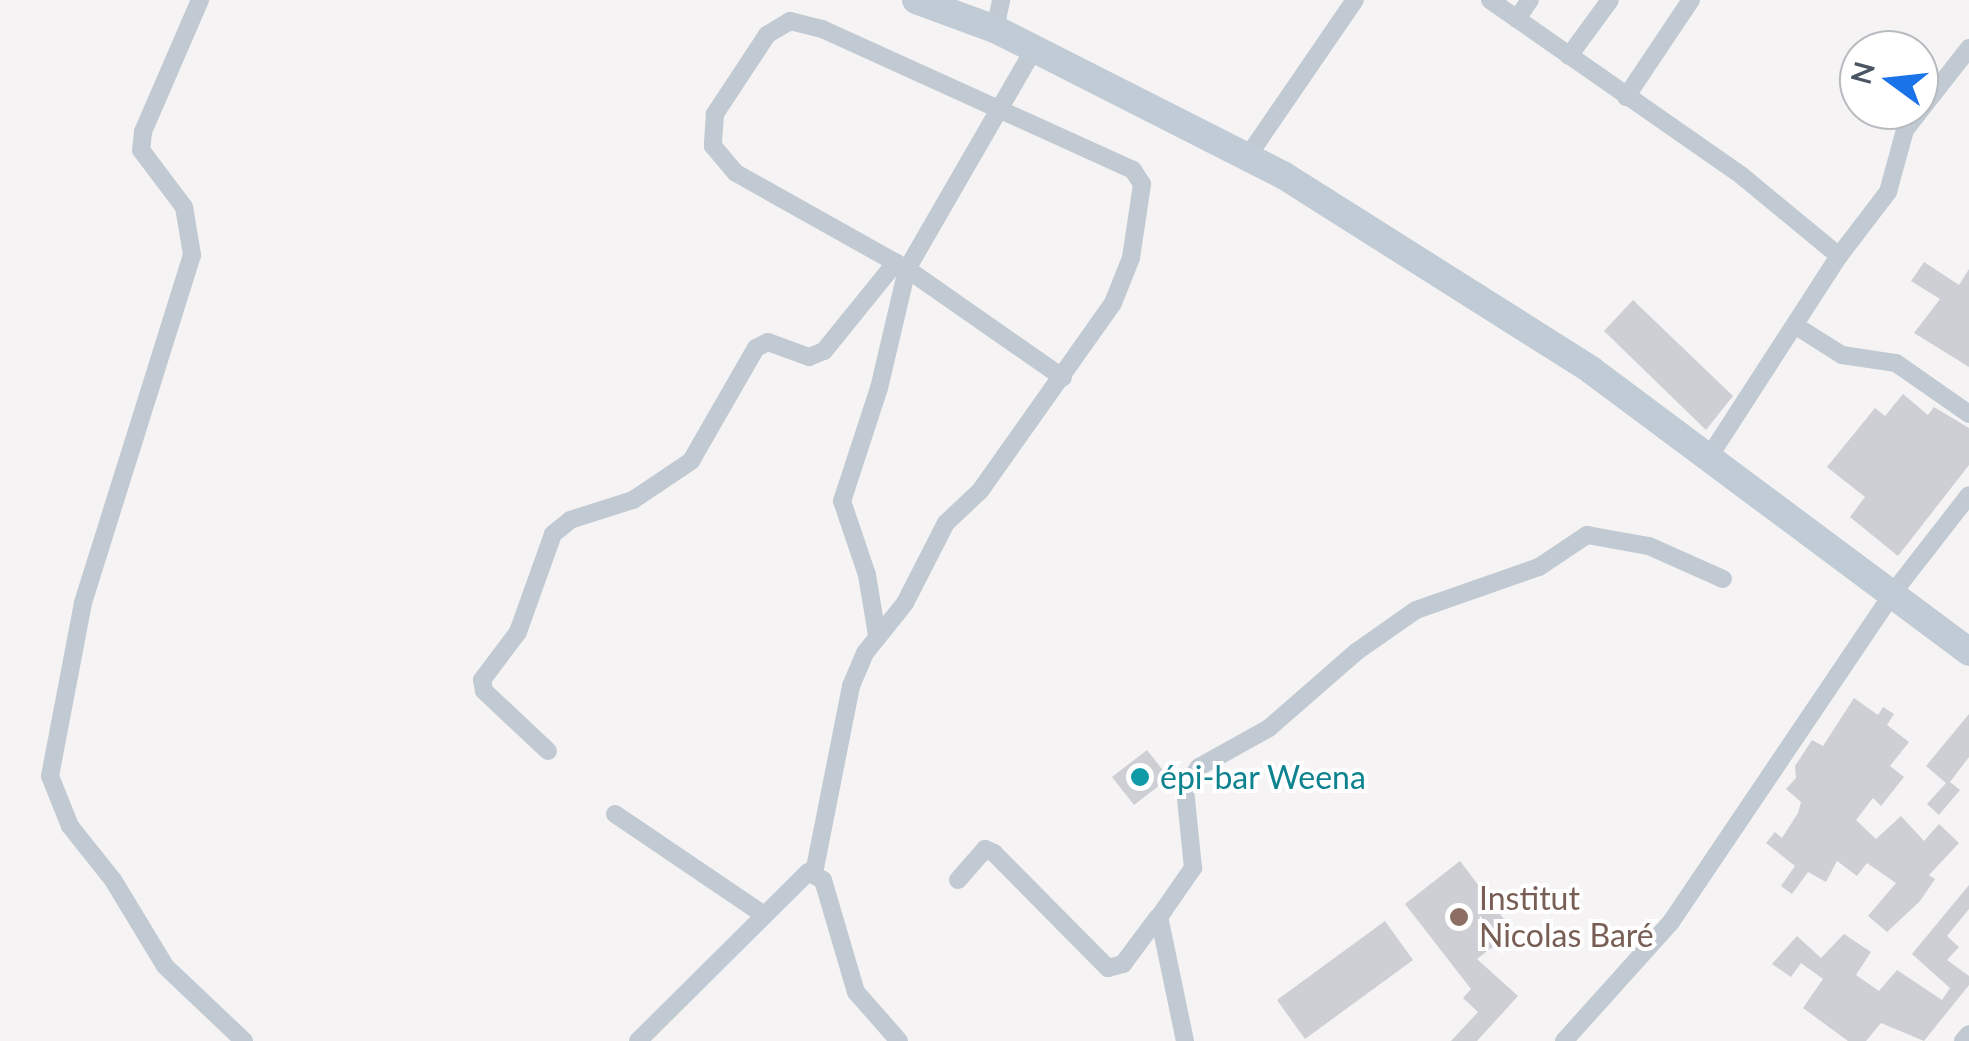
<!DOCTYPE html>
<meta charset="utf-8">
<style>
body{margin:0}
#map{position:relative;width:1969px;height:1041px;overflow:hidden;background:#f5f3f3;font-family:Lato,sans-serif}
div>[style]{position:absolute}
.building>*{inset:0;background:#cdcfd5}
.minor>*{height:18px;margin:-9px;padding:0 9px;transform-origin:9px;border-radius:9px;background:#c1cad2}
.secondary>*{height:28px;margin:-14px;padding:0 14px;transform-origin:14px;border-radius:14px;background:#c1cbd6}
.dots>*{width:28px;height:28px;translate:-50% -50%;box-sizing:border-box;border:5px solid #fff;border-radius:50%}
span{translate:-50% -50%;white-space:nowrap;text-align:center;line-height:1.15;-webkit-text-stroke:8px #fff;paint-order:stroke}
.culture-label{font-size:32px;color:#0d838f}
.left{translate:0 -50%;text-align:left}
.education-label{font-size:32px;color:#785e54}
.north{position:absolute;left:1839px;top:30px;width:100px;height:100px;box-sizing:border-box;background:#fff;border:2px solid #b7bbc0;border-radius:50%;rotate:285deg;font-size:28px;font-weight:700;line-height:40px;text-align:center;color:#4a5661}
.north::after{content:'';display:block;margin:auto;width:35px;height:45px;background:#1a73e8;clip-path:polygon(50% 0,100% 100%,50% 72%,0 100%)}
</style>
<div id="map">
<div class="building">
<div style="clip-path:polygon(1924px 262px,1959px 285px,1969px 269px,1969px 367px,1914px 333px,1940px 299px,1911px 281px)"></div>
<div style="clip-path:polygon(1633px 300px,1733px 396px,1706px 430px,1604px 331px)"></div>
<div style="clip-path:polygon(1903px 394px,1928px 415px,1934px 407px,1969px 428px,1969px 465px,1898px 556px,1850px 517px,1865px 497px,1827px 467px,1875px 408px,1885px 416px)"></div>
<div style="clip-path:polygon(1854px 698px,1878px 715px,1883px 707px,1894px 714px,1887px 725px,1909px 742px,1890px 766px,1904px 777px,1881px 806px,1873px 798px,1856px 820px,1876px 839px,1901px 816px,1924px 841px,1939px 824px,1959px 843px,1929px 875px,1935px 879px,1920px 901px,1887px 932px,1868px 916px,1896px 883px,1867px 863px,1857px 876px,1837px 861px,1826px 882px,1808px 872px,1792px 894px,1781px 886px,1795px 866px,1766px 843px,1775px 832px,1782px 838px,1798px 813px,1801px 802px,1786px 789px,1796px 778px,1795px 766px,1812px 740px,1823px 746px)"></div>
<div style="clip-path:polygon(1969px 714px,1969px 757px,1950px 782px,1960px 790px,1939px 815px,1927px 804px,1946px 783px,1926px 766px)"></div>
<div style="clip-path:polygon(1147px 750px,1169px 778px,1134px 805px,1112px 777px)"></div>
<div style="clip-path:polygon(1460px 861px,1513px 931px,1477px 959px,1518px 996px,1477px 1041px,1451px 1041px,1478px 1012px,1463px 998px,1471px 989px,1405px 904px)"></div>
<div style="clip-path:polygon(1969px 885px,1969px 909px,1947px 936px,1959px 947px,1947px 960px,1969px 976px,1969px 985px,1924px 1041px,1881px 1023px,1866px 1041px,1848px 1041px,1803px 1008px,1823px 979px,1801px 963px,1791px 977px,1772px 964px,1797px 936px,1821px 958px,1844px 934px,1871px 952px,1856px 975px,1879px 991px,1897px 970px,1942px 1000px,1950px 988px,1912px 954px)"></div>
<div style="clip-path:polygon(1385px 921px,1413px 960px,1305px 1039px,1277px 1000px)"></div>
</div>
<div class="minor">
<div style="left:200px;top:0;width:144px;rotate:113.4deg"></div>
<div style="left:143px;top:132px;width:18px;rotate:96deg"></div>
<div style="left:141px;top:150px;width:71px;rotate:53deg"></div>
<div style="left:184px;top:207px;width:49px;rotate:80.5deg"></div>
<div style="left:192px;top:255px;width:365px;rotate:107.4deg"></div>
<div style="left:83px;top:603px;width:176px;rotate:100.8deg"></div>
<div style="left:50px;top:776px;width:54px;rotate:68.2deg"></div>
<div style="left:70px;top:826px;width:69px;rotate:51.5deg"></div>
<div style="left:113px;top:880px;width:100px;rotate:58.8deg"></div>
<div style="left:165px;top:966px;width:109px;rotate:43.5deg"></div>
<div style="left:1490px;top:0;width:307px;rotate:34.9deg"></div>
<div style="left:1742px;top:176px;width:126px;rotate:39.5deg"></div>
<div style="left:1517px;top:19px;width:23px;rotate:-56deg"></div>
<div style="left:995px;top:29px;width:30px;rotate:-78deg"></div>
<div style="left:1034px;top:49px;width:254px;rotate:120deg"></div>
<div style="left:907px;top:269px;width:190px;rotate:34.9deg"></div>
<div style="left:1569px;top:56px;width:69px;rotate:-53.8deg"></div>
<div style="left:1626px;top:97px;width:117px;rotate:-56.2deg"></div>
<div style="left:1248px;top:156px;width:189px;rotate:-55.6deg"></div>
<div style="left:1796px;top:326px;width:54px;rotate:32.2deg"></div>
<div style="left:1842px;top:355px;width:55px;rotate:8.4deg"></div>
<div style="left:1896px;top:363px;width:89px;rotate:34.9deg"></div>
<div style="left:1707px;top:460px;width:243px;rotate:-57.1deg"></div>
<div style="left:1839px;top:256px;width:81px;rotate:-52.6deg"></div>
<div style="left:1888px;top:192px;width:64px;rotate:-74.7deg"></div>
<div style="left:1905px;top:130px;width:104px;rotate:-52deg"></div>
<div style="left:548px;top:751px;width:88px;rotate:-136.8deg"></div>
<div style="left:484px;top:691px;width:11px;rotate:-100deg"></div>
<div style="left:482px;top:680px;width:60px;rotate:-53.1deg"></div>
<div style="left:518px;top:632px;width:104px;rotate:-70.3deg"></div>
<div style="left:553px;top:534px;width:22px;rotate:-39deg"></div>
<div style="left:570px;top:520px;width:66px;rotate:-17.6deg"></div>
<div style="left:633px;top:500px;width:70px;rotate:-33.9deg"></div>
<div style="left:691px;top:461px;width:130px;rotate:-60.1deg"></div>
<div style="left:756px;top:348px;width:13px;rotate:-27deg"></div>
<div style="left:768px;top:342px;width:44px;rotate:20.1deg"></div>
<div style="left:809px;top:357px;width:16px;rotate:-22deg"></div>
<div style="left:824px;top:351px;width:114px;rotate:-51deg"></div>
<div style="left:615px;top:814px;width:176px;rotate:34.1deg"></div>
<div style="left:814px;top:873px;width:191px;rotate:-78.8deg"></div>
<div style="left:851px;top:686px;width:36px;rotate:-67deg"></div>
<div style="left:865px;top:653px;width:64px;rotate:-51.3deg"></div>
<div style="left:905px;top:603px;width:90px;rotate:-62.9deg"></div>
<div style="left:946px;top:523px;width:47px;rotate:-43.3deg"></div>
<div style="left:980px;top:491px;width:230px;rotate:-54.7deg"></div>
<div style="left:1113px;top:303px;width:48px;rotate:-68.2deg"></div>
<div style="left:1131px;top:258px;width:75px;rotate:-81.5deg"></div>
<div style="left:1142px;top:184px;width:17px;rotate:-123deg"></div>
<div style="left:1133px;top:170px;width:341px;rotate:-155.6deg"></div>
<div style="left:822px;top:29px;width:33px;rotate:-166deg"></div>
<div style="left:790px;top:21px;width:27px;rotate:149deg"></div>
<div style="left:767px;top:35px;width:95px;rotate:123.4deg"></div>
<div style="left:715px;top:114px;width:32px;rotate:94deg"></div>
<div style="left:713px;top:146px;width:35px;rotate:50deg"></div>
<div style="left:736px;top:173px;width:196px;rotate:29.3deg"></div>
<div style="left:907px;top:269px;width:122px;rotate:103.2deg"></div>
<div style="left:879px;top:388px;width:119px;rotate:108.1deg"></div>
<div style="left:842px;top:501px;width:78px;rotate:71.3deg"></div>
<div style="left:867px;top:575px;width:61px;rotate:80.5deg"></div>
<div style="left:958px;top:880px;width:41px;rotate:-48.9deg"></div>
<div style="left:985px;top:849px;width:10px;rotate:24deg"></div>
<div style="left:994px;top:853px;width:162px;rotate:45.3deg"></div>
<div style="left:1108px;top:968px;width:16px;rotate:-15deg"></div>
<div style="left:1123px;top:964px;width:59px;rotate:-53.3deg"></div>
<div style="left:638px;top:1041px;width:240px;rotate:-44.8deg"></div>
<div style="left:808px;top:872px;width:17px;rotate:28deg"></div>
<div style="left:823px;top:880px;width:117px;rotate:73.6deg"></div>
<div style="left:856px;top:992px;width:65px;rotate:48.7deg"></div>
<div style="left:1185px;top:1041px;width:127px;rotate:-101.8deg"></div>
<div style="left:1159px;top:917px;width:60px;rotate:-55.2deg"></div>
<div style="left:1193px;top:868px;width:79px;rotate:-95.8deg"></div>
<div style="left:1185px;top:789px;width:26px;rotate:-58deg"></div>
<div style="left:1199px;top:767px;width:80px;rotate:-29.1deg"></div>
<div style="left:1269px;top:728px;width:116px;rotate:-41.1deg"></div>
<div style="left:1356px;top:652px;width:73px;rotate:-35deg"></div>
<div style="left:1416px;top:610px;width:130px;rotate:-19.3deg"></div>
<div style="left:1539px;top:567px;width:58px;rotate:-33.7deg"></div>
<div style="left:1587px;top:535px;width:63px;rotate:10.1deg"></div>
<div style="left:1649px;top:546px;width:81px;rotate:24deg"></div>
<div style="left:1564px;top:1041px;width:160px;rotate:-48deg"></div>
<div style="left:1671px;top:922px;width:396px;rotate:-56deg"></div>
<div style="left:1892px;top:594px;width:125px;rotate:-52.1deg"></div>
<div style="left:1963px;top:1041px;width:9px;rotate:-49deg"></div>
</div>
<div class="secondary">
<div style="left:916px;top:0;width:84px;rotate:20.2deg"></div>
<div style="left:995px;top:29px;width:323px;rotate:26.9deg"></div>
<div style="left:1283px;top:175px;width:365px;rotate:32.3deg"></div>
<div style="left:1591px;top:370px;width:472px;rotate:36.7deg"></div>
</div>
<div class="dots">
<div style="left:1140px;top:777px;background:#0f9aa8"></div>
<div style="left:1459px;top:917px;background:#8d6e63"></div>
</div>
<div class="culture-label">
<span class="left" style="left:1160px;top:777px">épi-bar Weena</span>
</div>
<div class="education-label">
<span class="left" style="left:1479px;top:917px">Institut<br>Nicolas Baré</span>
</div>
<div class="north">N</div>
</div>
